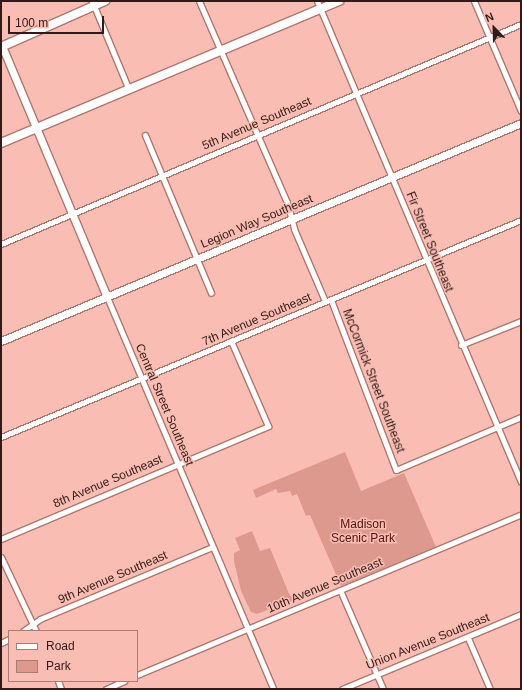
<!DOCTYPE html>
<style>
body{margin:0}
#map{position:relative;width:522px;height:690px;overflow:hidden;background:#fabdb3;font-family:Helvetica,sans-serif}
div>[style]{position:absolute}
.green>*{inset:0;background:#de998f}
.roads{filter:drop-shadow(1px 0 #af766e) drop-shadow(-1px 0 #af766e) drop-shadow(0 1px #af766e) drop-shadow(0 -1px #af766e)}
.street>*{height:5px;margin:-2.5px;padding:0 2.5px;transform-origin:2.5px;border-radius:2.5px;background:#fff}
.secondary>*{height:7px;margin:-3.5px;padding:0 3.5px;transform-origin:3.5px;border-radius:3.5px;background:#fff}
.primary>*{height:8px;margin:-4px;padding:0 4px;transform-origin:4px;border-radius:4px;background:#fff}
span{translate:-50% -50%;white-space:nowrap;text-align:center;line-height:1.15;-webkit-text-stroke:3px #fabdb3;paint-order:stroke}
.street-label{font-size:12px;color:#311a17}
.park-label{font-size:12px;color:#520f0b}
.frame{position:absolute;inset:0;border:2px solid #311a17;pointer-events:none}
.legend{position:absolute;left:8px;top:630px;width:130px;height:52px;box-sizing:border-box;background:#fabdb3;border:1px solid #aa7c75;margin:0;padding:5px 7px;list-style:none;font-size:12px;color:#311a17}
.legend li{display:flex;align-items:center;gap:8px;height:20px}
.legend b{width:20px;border:1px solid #aa7c75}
.north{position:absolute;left:474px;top:8px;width:40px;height:40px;-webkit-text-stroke:3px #fabdb3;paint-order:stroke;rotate:337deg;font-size:11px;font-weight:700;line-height:16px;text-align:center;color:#311a17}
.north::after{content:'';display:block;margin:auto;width:14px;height:18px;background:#311a17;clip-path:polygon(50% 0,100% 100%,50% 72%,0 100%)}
.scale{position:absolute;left:8px;top:16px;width:96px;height:18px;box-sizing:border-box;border:2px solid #311a17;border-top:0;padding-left:5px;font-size:12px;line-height:14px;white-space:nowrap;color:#311a17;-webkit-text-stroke:3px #fabdb3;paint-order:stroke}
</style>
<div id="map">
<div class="green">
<div style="clip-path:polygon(345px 452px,361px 491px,404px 473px,436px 547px,341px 586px,310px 515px,306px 516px,297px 494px,292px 496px,290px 491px,278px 493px,276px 489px,256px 498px,253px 490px)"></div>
<div style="clip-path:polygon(252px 531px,260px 551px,270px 548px,290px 596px,298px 593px,300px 598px,257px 614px,251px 612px,241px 591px,234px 561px,234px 553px,240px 550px,235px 538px)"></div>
</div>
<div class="roads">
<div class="street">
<div style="left:92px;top:1px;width:96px;rotate:67.4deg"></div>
<div style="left:199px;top:1px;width:219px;rotate:66.4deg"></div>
<div style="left:287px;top:202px;width:28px;rotate:75deg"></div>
<div style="left:294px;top:229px;width:78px;rotate:66.7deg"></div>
<div style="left:317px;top:1px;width:522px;rotate:67.02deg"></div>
<div style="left:474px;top:1px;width:120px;rotate:66.9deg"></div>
<div style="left:145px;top:135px;width:171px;rotate:67.3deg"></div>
<div style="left:1px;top:244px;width:565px;rotate:-22.93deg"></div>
<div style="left:107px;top:297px;width:426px;rotate:67deg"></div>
<div style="left:331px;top:300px;width:182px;rotate:69.1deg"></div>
<div style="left:396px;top:470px;width:136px;rotate:-23deg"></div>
<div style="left:461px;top:345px;width:65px;rotate:-21.8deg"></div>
<div style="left:1px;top:437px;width:563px;rotate:-22.65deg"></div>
<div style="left:1px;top:539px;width:290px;rotate:-22.9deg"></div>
<div style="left:268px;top:426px;width:93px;rotate:-113.5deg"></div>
<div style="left:1px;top:557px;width:82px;rotate:64.7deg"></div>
<div style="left:340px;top:590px;width:108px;rotate:66.5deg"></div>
<div style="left:23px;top:631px;width:21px;rotate:-35deg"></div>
<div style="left:40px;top:619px;width:186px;rotate:-22.7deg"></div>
<div style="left:468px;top:638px;width:56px;rotate:66.7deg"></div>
<div style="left:1px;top:643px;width:9px;rotate:-27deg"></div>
<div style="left:137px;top:675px;width:416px;rotate:-22.7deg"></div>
<div style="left:58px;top:681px;width:9px;rotate:69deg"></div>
<div style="left:106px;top:689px;width:20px;rotate:-24deg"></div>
<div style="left:342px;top:689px;width:194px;rotate:-22.7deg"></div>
</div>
<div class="secondary">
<div style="left:2px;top:46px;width:272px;rotate:67.3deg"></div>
<div style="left:1px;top:341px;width:564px;rotate:-22.74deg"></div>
</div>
<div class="primary">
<div style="left:1px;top:47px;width:114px;rotate:-23.9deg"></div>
<div style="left:1px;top:143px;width:367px;rotate:-22.8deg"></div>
</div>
</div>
<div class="street-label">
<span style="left:257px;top:124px;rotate:-23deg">5th Avenue Southeast</span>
<span style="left:257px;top:222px;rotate:-23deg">Legion Way Southeast</span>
<span style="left:429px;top:242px;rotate:68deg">Fir Street Southeast</span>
<span style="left:257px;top:320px;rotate:-23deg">7th Avenue Southeast</span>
<span style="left:373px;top:381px;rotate:69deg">McCormick Street Southeast</span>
<span style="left:164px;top:405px;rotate:67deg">Central Street Southeast</span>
<span style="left:108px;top:482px;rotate:-23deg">8th Avenue Southeast</span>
<span style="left:113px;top:578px;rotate:-23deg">9th Avenue Southeast</span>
<span style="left:325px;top:586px;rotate:-23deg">10th Avenue Southeast</span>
<span style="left:428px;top:642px;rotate:-22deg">Union Avenue Southeast</span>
</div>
<div class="park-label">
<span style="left:363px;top:532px">Madison<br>Scenic Park</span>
</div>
<div class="frame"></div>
<ul class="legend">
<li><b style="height:5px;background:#fff"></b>Road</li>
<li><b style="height:11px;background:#de998f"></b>Park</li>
</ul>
<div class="north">N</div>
<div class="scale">100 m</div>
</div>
